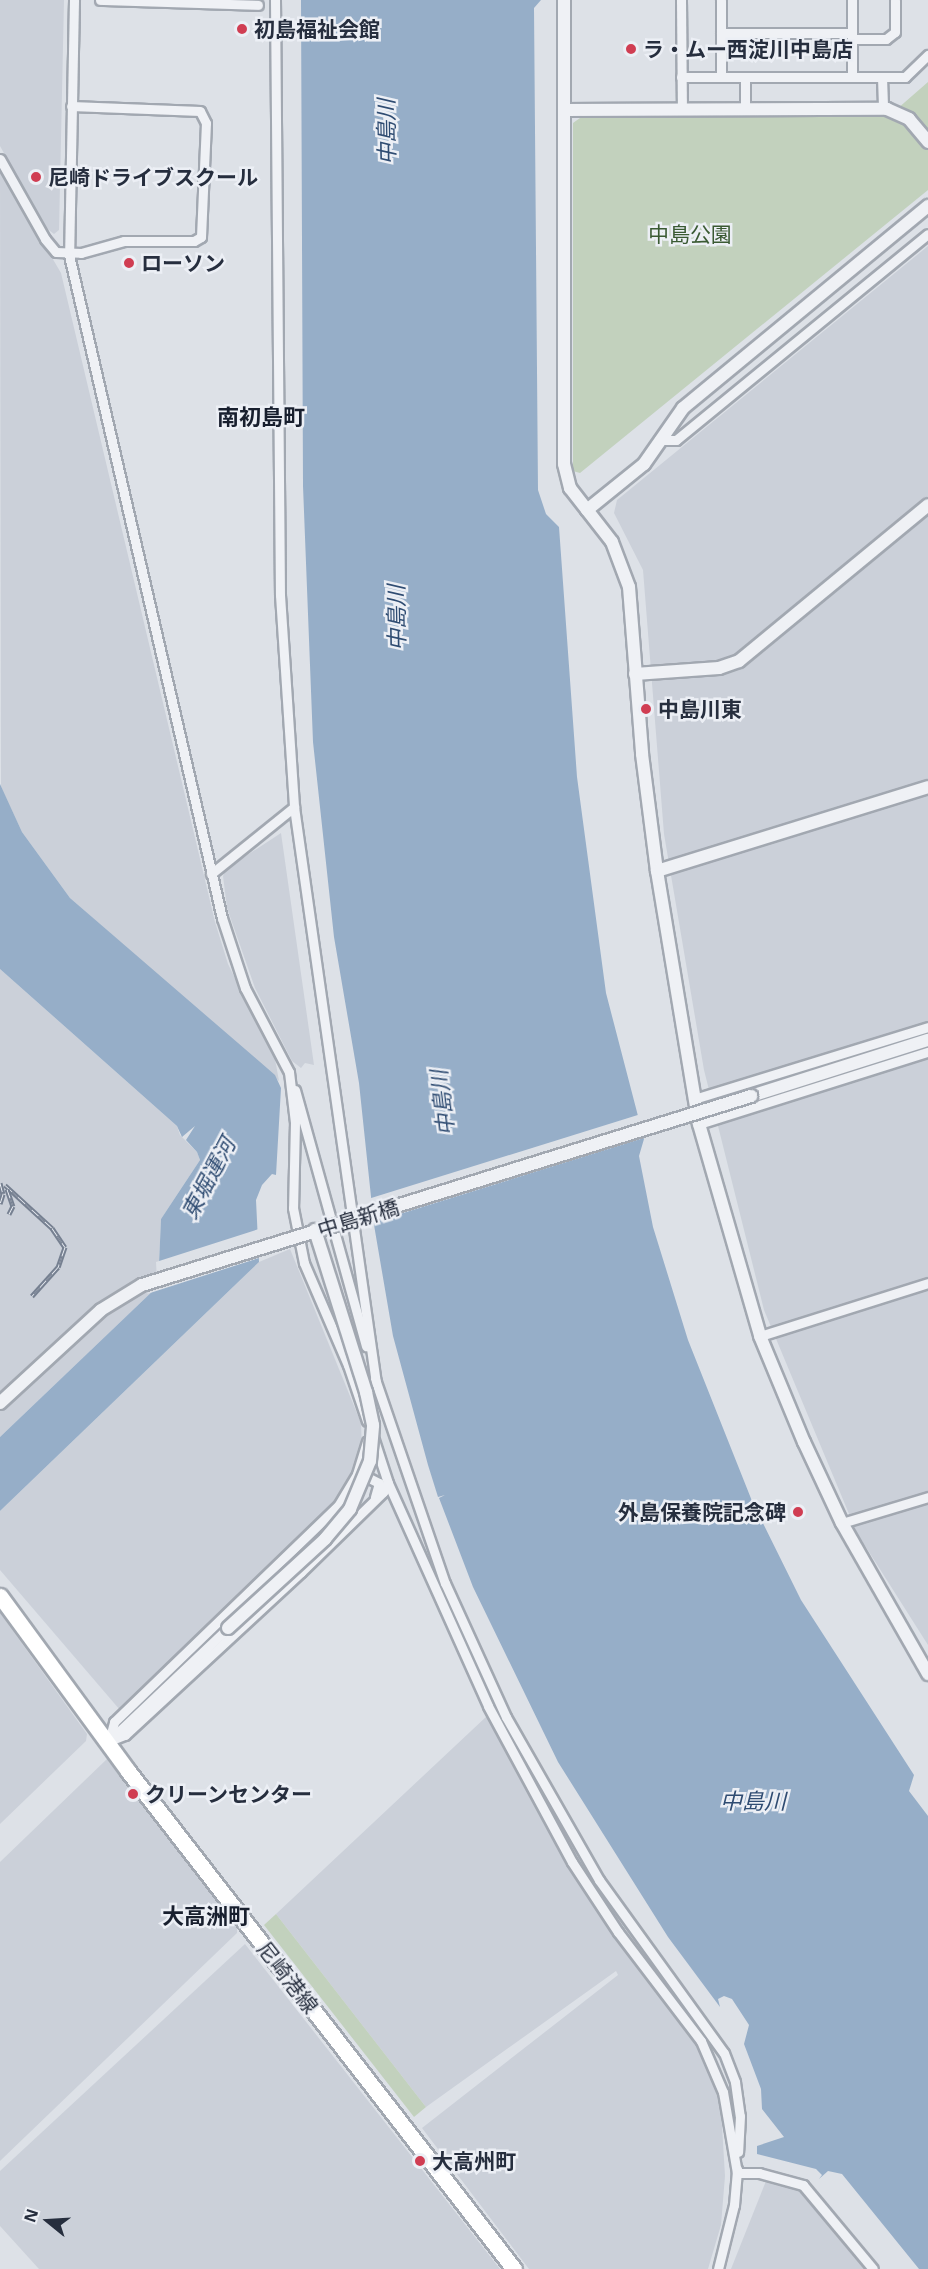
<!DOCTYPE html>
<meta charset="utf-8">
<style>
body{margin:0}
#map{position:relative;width:928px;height:2269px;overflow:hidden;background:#dde1e7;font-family:"Open Sans","Noto Sans JP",sans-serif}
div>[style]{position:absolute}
.built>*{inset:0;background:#cbd0d9}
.green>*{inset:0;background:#c2d1bd}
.water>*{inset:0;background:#96aec8}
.pier>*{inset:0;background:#dde1e7}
.roads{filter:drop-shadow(2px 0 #a2a8b1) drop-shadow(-2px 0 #a2a8b1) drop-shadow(0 2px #a2a8b1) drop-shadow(0 -2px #a2a8b1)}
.minor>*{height:9px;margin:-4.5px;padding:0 4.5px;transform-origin:4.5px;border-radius:4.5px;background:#eff1f5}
.tertiary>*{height:12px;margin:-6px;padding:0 6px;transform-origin:6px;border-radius:6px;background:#eff1f5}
.primary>*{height:15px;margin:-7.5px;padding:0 7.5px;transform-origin:7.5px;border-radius:7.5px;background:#fff}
.rail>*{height:5px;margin-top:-2.5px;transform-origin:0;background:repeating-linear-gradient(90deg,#eceff5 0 9px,#768091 0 18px);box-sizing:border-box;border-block:2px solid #768091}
.bridges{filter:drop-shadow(2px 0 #a2a8b1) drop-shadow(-2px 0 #a2a8b1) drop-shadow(0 2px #a2a8b1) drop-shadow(0 -2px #a2a8b1)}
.tertiary-bridge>*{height:12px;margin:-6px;padding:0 6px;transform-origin:6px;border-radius:6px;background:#eff1f5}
.dots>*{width:16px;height:16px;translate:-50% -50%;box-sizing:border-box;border:3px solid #eceff5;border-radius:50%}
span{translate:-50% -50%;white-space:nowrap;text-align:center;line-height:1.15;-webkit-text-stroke:5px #eceff5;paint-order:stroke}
.poi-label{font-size:21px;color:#262e3e;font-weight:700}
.left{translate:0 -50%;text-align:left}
.right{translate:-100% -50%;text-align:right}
.park-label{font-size:21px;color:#3a5a33}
.street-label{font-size:21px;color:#262e3e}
.water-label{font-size:22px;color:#2f4c72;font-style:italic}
.neighbourhood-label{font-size:22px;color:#181f2e;font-weight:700}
.north{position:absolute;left:18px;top:2191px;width:60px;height:60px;-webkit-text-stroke:4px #eceff5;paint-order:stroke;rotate:288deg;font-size:16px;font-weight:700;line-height:24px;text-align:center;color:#262e3e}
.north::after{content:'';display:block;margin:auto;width:21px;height:27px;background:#262e3e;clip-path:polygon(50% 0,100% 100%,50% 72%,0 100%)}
</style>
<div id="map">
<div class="built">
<div style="clip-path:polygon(0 0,64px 0,59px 230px,54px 234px,45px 227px,0 146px)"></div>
<div style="clip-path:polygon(0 169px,61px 273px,215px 922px,228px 964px,275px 1059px,279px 1081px,70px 898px,22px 832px,1px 787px)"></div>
<div style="clip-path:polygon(928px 246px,928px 1645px,857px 1533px,764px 1310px,704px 1070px,664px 834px,643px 570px,614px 513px,617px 500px)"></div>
<div style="clip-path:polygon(281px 833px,314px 1065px,305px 1063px,301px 1068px,292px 1061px,255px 988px,227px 908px,223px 876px,226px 869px)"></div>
<div style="clip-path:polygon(0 969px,177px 1126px,180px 1135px,197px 1152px,200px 1160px,161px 1219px,158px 1286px,0 1437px)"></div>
<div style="clip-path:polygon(290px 1249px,361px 1423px,362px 1453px,331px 1508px,120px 1710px,0 1570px,0 1511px,259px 1262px)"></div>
<div style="clip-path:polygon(0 1613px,87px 1734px,86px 1741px,0 1824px)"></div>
<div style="clip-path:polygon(487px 1716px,582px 1886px,691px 2035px,715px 2082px,721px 2109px,725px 2176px,721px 2225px,708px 2269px,529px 2269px,422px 2128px,618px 1975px,616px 1971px,426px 2107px,276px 1914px)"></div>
<div style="clip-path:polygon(107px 1759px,237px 1926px,237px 1933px,0 2161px,0 1862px)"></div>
<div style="clip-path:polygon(245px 1944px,500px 2269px,39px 2269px,0 2226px,0 2171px)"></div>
<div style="clip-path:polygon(766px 2181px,802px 2188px,870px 2269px,731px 2269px)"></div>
</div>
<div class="green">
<div style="clip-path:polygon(928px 82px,928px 190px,580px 473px,573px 471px,573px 123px,580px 118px,889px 116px)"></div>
<div style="clip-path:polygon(276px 1914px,426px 2107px,414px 2117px,264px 1925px)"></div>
</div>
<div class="water">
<div style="clip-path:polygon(301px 0,541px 0,534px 8px,538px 490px,546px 514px,559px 527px,577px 777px,606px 993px,644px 1139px,639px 1156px,653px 1227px,688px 1340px,752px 1501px,801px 1600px,914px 1775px,909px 1791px,928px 1816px,928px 2269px,919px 2269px,842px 2174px,828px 2171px,819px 2179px,822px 2175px,816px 2169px,757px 2154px,757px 2146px,784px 2137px,762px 2109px,761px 2089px,744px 2044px,749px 2025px,732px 1999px,724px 1996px,718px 1999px,720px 2007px,668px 1937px,558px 1762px,473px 1587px,439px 1498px,445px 1495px,438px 1497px,428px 1465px,393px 1336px,374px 1225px,359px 1083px,334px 937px,313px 742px,303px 486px)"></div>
<div style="clip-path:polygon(0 784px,22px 832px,70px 898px,275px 1075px,281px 1088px,276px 1175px,272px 1174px,262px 1185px,256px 1200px,259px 1262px,0 1511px,0 1437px,158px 1286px,161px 1219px,200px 1160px,197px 1152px,186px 1140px,195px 1126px,182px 1137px,177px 1126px,0 969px)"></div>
</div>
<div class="pier">
<div style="clip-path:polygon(641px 1114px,647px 1137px,371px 1223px,368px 1199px)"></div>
<div style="clip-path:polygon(262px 1228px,262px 1257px,147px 1294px,157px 1281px,156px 1262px)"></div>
</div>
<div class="roads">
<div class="minor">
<div style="left:74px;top:0;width:255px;rotate:91.1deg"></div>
<div style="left:69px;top:255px;width:680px;rotate:77.01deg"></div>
<div style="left:222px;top:918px;width:74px;rotate:71.8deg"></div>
<div style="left:245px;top:988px;width:95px;rotate:62.4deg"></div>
<div style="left:289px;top:1072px;width:50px;rotate:83.2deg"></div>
<div style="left:295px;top:1122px;width:86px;rotate:91.3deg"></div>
<div style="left:293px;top:1208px;width:56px;rotate:78.7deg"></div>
<div style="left:304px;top:1263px;width:111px;rotate:66.7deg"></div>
<div style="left:348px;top:1365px;width:59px;rotate:71.3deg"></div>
<div style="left:100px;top:0;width:158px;rotate:1.8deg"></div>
<div style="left:275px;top:0;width:595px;rotate:89.52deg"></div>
<div style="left:280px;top:595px;width:212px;rotate:86.2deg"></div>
<div style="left:294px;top:807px;width:582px;rotate:81.9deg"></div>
<div style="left:681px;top:0;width:109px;rotate:89.5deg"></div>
<div style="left:852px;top:0;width:77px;rotate:90deg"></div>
<div style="left:721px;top:33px;width:131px"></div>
<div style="left:852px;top:39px;width:34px"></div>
<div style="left:886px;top:39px;width:11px;rotate:-38deg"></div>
<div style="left:895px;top:32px;width:32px;rotate:-90deg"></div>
<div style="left:681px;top:77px;width:224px"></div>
<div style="left:905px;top:77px;width:32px;rotate:-44deg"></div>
<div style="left:721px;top:77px;width:77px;rotate:-90deg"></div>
<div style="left:745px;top:77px;width:32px;rotate:90deg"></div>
<div style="left:882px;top:77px;width:32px;rotate:88deg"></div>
<div style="left:0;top:159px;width:92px;rotate:60.6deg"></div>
<div style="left:45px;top:239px;width:17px;rotate:50deg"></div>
<div style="left:56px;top:252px;width:25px;rotate:2deg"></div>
<div style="left:81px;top:253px;width:45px;rotate:-15.6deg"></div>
<div style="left:124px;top:241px;width:70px"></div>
<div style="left:194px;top:241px;width:8px;rotate:-30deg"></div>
<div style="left:201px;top:237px;width:114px;rotate:-87.5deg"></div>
<div style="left:206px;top:123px;width:13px;rotate:-117deg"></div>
<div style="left:200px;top:111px;width:129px;rotate:-177.8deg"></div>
<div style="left:659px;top:440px;width:17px"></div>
<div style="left:676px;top:440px;width:325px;rotate:-39.3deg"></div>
<div style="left:211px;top:874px;width:107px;rotate:-38.9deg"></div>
<div style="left:295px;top:1090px;width:266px;rotate:74.5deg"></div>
<div style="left:694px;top:1099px;width:245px;rotate:-17.1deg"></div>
<div style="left:699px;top:1124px;width:240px;rotate:-17.5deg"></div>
<div style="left:760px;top:1336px;width:176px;rotate:-17.5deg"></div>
<div style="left:375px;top:1379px;width:216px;rotate:71.1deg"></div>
<div style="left:445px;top:1583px;width:147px;rotate:65.5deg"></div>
<div style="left:506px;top:1717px;width:188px;rotate:60.3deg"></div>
<div style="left:599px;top:1880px;width:213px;rotate:54.2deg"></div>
<div style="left:724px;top:2053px;width:31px;rotate:69deg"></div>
<div style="left:735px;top:2082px;width:34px;rotate:82deg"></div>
<div style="left:740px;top:2116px;width:36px;rotate:93deg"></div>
<div style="left:373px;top:1437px;width:48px;rotate:71.9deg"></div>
<div style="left:388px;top:1483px;width:244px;rotate:65.8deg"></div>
<div style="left:488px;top:1706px;width:177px;rotate:61.7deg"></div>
<div style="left:572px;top:1862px;width:84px;rotate:56.7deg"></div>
<div style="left:618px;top:1932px;width:137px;rotate:52.7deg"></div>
<div style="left:701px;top:2041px;width:56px;rotate:66.7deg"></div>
<div style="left:723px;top:2092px;width:82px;rotate:80.2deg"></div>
<div style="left:358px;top:1481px;width:11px;rotate:-15deg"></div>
<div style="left:369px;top:1478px;width:11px;rotate:27deg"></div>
<div style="left:379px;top:1483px;width:15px;rotate:106deg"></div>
<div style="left:842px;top:1523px;width:90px;rotate:-16.8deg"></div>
<div style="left:113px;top:1737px;width:158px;rotate:-43.5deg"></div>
<div style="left:109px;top:1741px;width:20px;rotate:-75deg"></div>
<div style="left:114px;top:1722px;width:311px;rotate:-44deg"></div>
<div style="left:338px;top:1506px;width:37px;rotate:-59deg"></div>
<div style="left:357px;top:1474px;width:34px;rotate:-73deg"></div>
<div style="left:109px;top:1741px;width:17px;rotate:-21deg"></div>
<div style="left:125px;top:1735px;width:240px;rotate:-42.8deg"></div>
<div style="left:301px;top:1572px;width:115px;rotate:-44.3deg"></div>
<div style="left:383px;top:1492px;width:10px;rotate:-61deg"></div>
<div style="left:737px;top:2173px;width:22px"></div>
<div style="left:759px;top:2173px;width:46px;rotate:15.3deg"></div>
<div style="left:803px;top:2185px;width:109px;rotate:50.2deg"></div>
<div style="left:718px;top:2269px;width:66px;rotate:-76deg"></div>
<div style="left:734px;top:2205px;width:36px;rotate:-85deg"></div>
</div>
<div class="tertiary">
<div style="left:564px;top:0;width:464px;rotate:90deg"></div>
<div style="left:564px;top:464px;width:25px;rotate:76deg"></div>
<div style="left:570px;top:488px;width:68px;rotate:52.1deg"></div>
<div style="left:612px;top:542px;width:48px;rotate:69.3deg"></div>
<div style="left:629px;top:587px;width:168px;rotate:85.5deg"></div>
<div style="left:642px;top:754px;width:118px;rotate:82.7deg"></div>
<div style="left:657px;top:871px;width:256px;rotate:80.6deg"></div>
<div style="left:699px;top:1124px;width:221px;rotate:73.9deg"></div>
<div style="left:760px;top:1336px;width:115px;rotate:67.5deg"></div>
<div style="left:804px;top:1442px;width:89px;rotate:64.9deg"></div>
<div style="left:842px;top:1523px;width:174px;rotate:60.3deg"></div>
<div style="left:564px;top:110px;width:323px;rotate:-0.2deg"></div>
<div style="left:887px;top:109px;width:24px;rotate:24deg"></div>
<div style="left:909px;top:119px;width:30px;rotate:50deg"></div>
<div style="left:587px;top:510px;width:73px;rotate:-38.9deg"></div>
<div style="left:644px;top:464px;width:68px;rotate:-55.1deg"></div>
<div style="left:683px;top:408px;width:318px;rotate:-39.5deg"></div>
<div style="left:635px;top:674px;width:84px;rotate:-4.1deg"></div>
<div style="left:719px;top:668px;width:21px;rotate:-19deg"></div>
<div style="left:739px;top:661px;width:245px;rotate:-39.5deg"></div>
<div style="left:657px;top:871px;width:284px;rotate:-17.2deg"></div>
<div style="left:751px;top:1096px;width:186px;rotate:-17.6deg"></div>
</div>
<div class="primary">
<div style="left:0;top:1596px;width:217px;rotate:53.8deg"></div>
<div style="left:128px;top:1771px;width:630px;rotate:52.22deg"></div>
</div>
</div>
<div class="rail">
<div style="left:0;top:1183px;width:11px;rotate:75deg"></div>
<div style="left:3px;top:1194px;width:10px;rotate:107deg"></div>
<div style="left:5px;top:1185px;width:64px;rotate:42.5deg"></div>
<div style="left:52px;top:1228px;width:23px;rotate:56deg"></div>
<div style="left:65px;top:1247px;width:21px;rotate:109deg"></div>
<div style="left:58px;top:1267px;width:39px;rotate:132deg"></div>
<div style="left:7px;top:1189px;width:18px;rotate:71deg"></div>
<div style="left:13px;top:1206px;width:9px;rotate:117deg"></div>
</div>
<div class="bridges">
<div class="tertiary-bridge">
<div style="left:0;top:1403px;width:137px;rotate:-42.6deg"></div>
<div style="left:101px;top:1310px;width:48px;rotate:-31.4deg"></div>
<div style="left:142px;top:1285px;width:638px;rotate:-17.24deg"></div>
<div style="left:228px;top:1628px;width:132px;rotate:-42.5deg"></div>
<div style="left:325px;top:1539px;width:39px;rotate:-50deg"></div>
<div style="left:350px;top:1509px;width:52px;rotate:-67.4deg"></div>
<div style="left:370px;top:1461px;width:36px;rotate:-85deg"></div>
<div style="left:373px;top:1425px;width:34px;rotate:-102deg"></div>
<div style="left:366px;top:1392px;width:170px;rotate:-107.5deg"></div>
</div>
</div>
<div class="dots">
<div style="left:242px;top:29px;background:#d03d52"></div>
<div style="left:631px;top:49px;background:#d03d52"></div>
<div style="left:36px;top:177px;background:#d03d52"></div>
<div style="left:129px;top:263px;background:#d03d52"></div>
<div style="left:646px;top:709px;background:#d03d52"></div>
<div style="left:798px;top:1512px;background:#d03d52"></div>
<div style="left:133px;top:1794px;background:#d03d52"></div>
<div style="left:420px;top:2161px;background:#d03d52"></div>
</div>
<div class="poi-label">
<span class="left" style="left:254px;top:29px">初島福祉会館</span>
<span class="left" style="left:643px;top:49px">ラ・ムー西淀川中島店</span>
<span class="left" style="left:48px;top:177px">尼崎ドライブスクール</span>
<span class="left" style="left:141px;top:263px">ローソン</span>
<span class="left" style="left:658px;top:709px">中島川東</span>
<span class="right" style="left:786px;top:1512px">外島保養院記念碑</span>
<span class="left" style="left:145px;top:1794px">クリーンセンター</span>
<span class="left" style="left:432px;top:2161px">大高州町</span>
</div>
<div class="park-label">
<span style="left:690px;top:234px">中島公園</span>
</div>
<div class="street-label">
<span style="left:358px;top:1218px;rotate:-17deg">中島新橋</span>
<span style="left:288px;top:1977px;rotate:52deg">尼崎港線</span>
</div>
<div class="water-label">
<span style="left:386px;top:132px;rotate:-91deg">中島川</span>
<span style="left:396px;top:618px;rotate:-91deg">中島川</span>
<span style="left:442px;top:1103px;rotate:-97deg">中島川</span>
<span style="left:208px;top:1178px;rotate:-62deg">東堀運河</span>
<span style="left:753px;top:1801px">中島川</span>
</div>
<div class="neighbourhood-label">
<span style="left:261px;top:417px">南初島町</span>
<span style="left:206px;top:1916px">大高洲町</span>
</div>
<div class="north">N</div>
</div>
